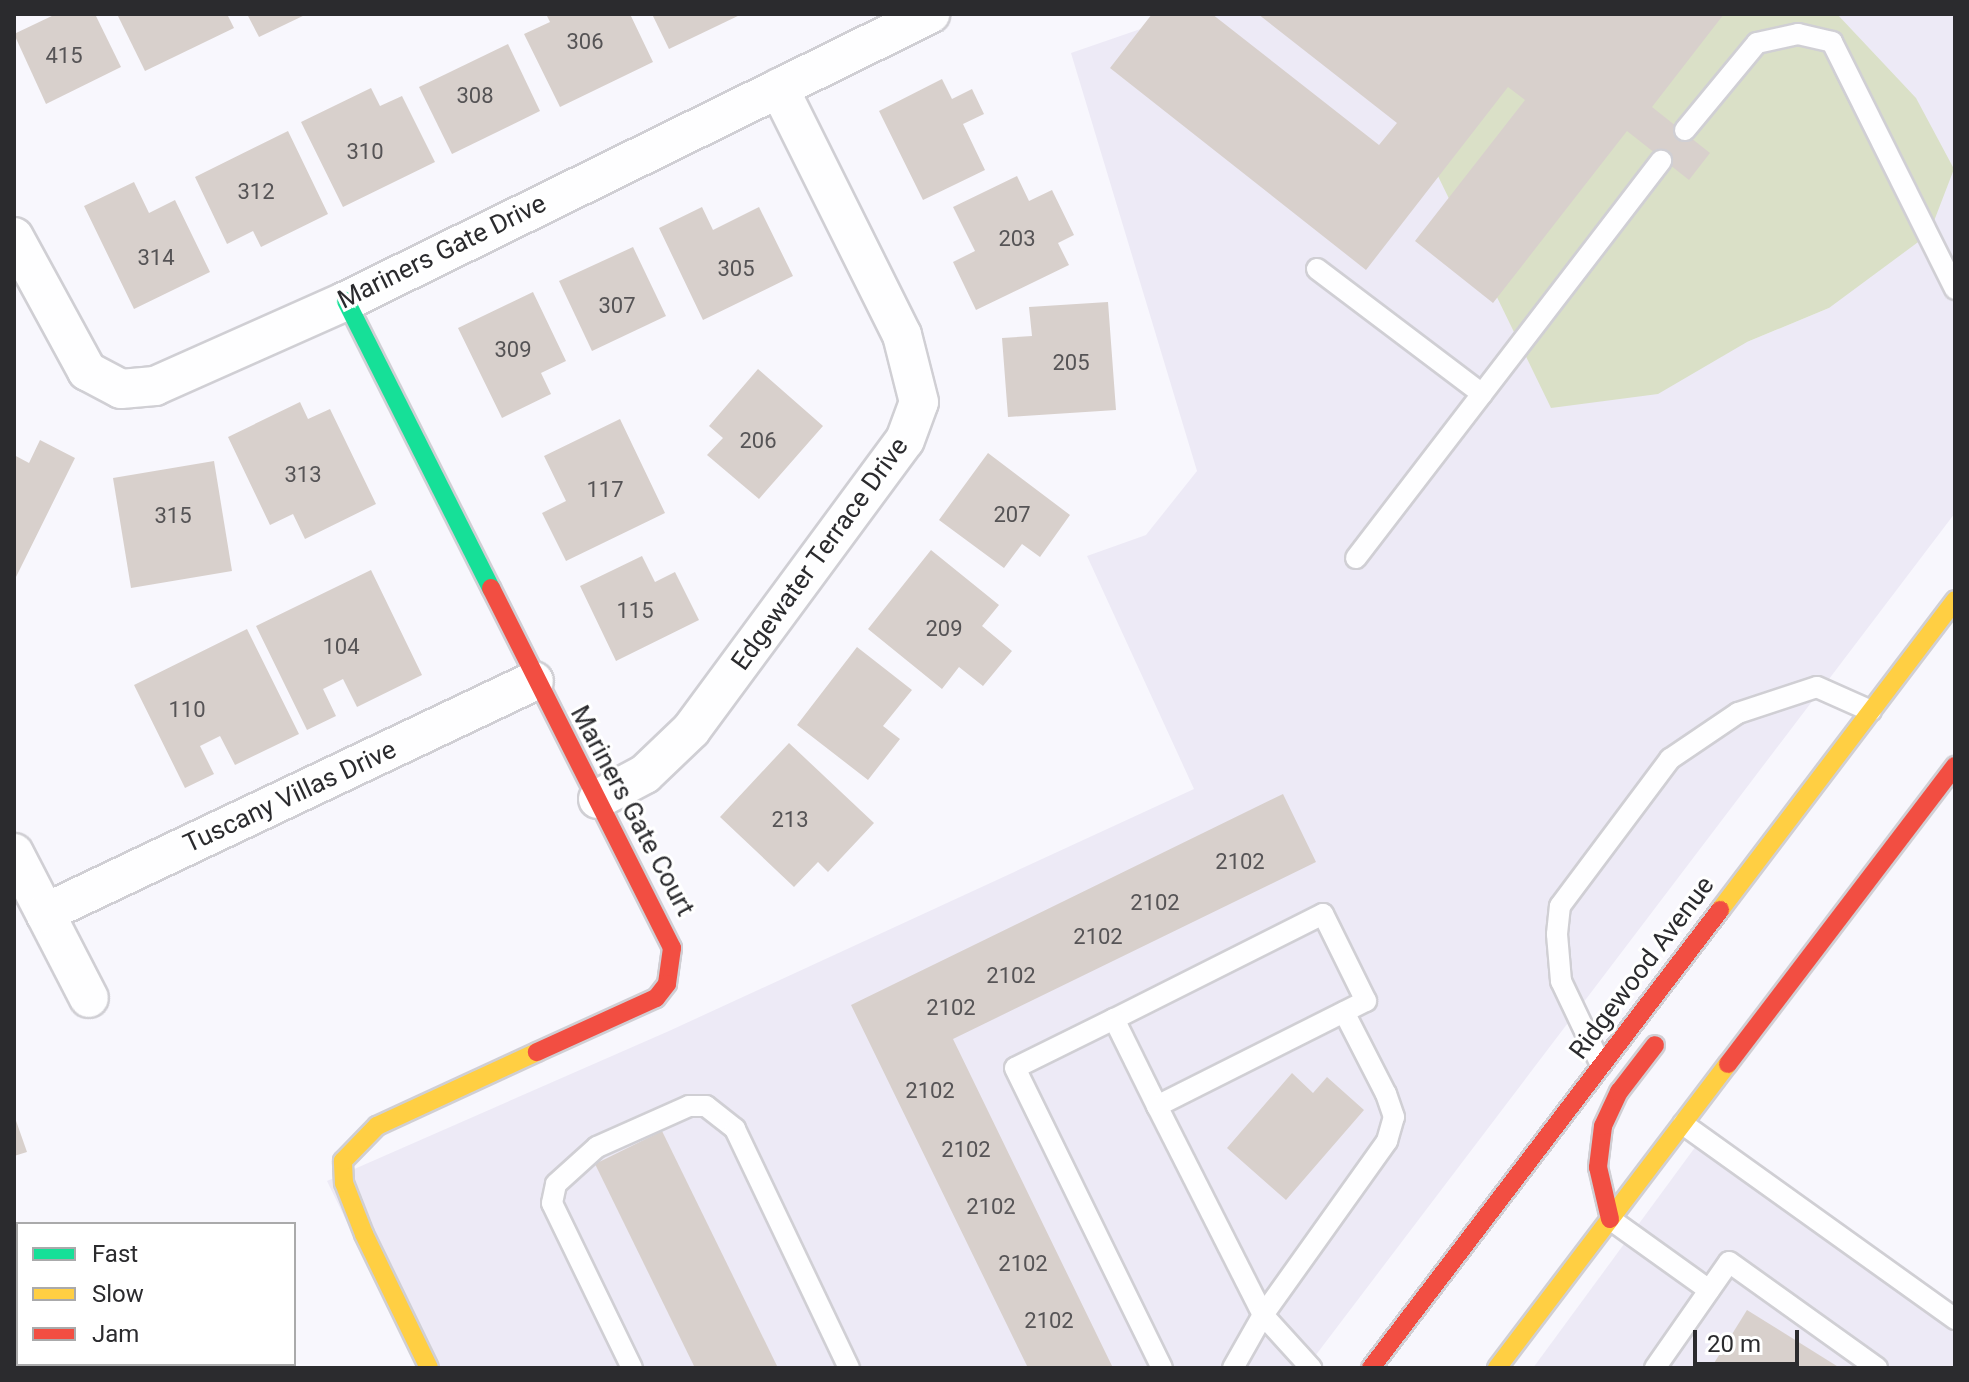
<!DOCTYPE html>
<style>
body{margin:0}
#map{position:relative;width:1969px;height:1382px;overflow:hidden;background:#f8f7fd;font-family:Roboto,sans-serif}
div>[style]{position:absolute}
.built>*{inset:0;background:#edeaf6}
.forest>*{inset:0;background:#dae0c7}
.building>*{inset:0;background:#d8d0cc}
.roads{filter:drop-shadow(2px 0 #d0cfd4) drop-shadow(-2px 0 #d0cfd4) drop-shadow(0 2px #d0cfd4) drop-shadow(0 -2px #d0cfd4)}
.lane>*{height:20px;margin:-10px;padding:0 10px;transform-origin:10px;border-radius:10px;background:#fefeff}
.street>*{height:38px;margin:-19px;padding:0 19px;transform-origin:19px;border-radius:19px;background:#fefeff}
.fast>*{height:18px;margin:-9px;padding:0 9px;transform-origin:9px;border-radius:9px;background:#16e098}
.slow>*{height:18px;margin:-9px;padding:0 9px;transform-origin:9px;border-radius:9px;background:#ffcf43}
.jam>*{height:18px;margin:-9px;padding:0 9px;transform-origin:9px;border-radius:9px;background:#f24e42}
span{translate:-50% -50%;white-space:nowrap;text-align:center;line-height:1.15;-webkit-text-stroke:6px #fff;paint-order:stroke}
.number-label{font-size:22px;color:#565456}
.number-label span{-webkit-text-stroke-width:0}
.street-label{font-size:26px;color:#2b2b2e}
.frame{position:absolute;inset:0;border:16px solid #2b2b2e;pointer-events:none}
.legend{position:absolute;left:16px;top:1222px;width:280px;height:144px;box-sizing:border-box;background:#fff;border:2px solid #aaaaab;margin:0;padding:10px 14px;list-style:none;font-size:24px;color:#2b2b2e}
.legend li{display:flex;align-items:center;gap:16px;height:40px}
.legend b{width:40px;border:2px solid #aaaaab}
.scale{position:absolute;left:1693px;top:1330px;width:106px;height:36px;box-sizing:border-box;border:4px solid #2b2b2e;border-top:0;padding-left:10px;font-size:24px;line-height:28px;white-space:nowrap;color:#2b2b2e;-webkit-text-stroke:6px #fff;paint-order:stroke}
</style>
<div id="map">
<div class="built">
<div style="clip-path:polygon(1184px 14px,1359px 14px,1747px 342px,1829px 308px,1845px 28px,1837px 14px,1955px 14px,1955px 513px,1306px 1368px,418px 1368px,327px 1181px,669px 1031px,1194px 789px,1087px 556px,1146px 535px,1197px 471px,1071px 53px)"></div>
<div style="clip-path:polygon(1707px 1131px,1955px 1308px,1955px 1368px,1533px 1368px)"></div>
</div>
<div class="forest">
<div style="clip-path:polygon(1359px 14px,1837px 14px,1916px 98px,1954px 169px,1929px 234px,1829px 308px,1747px 342px,1658px 394px,1551px 408px)"></div>
</div>
<div class="building">
<div style="clip-path:polygon(56px 14px,95px 14px,121px 67px,46px 104px,14px 34px)"></div>
<div style="clip-path:polygon(117px 14px,227px 14px,234px 28px,145px 71px)"></div>
<div style="clip-path:polygon(247px 14px,307px 14px,259px 37px)"></div>
<div style="clip-path:polygon(546px 14px,630px 14px,653px 62px,560px 107px,524px 34px,550px 22px)"></div>
<div style="clip-path:polygon(652px 14px,742px 14px,669px 49px)"></div>
<div style="clip-path:polygon(1152px 14px,1212px 14px,1379px 145px,1397px 123px,1258px 14px,1724px 14px,1652px 107px,1710px 153px,1689px 180px,1627px 131px,1493px 303px,1415px 241px,1525px 100px,1508px 87px,1366px 270px,1110px 68px)"></div>
<div style="clip-path:polygon(508px 44px,540px 111px,452px 154px,419px 87px)"></div>
<div style="clip-path:polygon(942px 79px,952px 99px,972px 89px,984px 114px,963px 124px,985px 170px,923px 200px,879px 111px)"></div>
<div style="clip-path:polygon(371px 88px,380px 106px,402px 96px,435px 162px,343px 207px,301px 122px)"></div>
<div style="clip-path:polygon(288px 131px,328px 214px,261px 247px,253px 231px,227px 244px,195px 177px)"></div>
<div style="clip-path:polygon(1017px 176px,1029px 201px,1052px 190px,1074px 235px,1058px 243px,1069px 265px,976px 310px,953px 262px,975px 251px,953px 207px)"></div>
<div style="clip-path:polygon(134px 182px,149px 213px,175px 200px,210px 272px,134px 309px,84px 206px)"></div>
<div style="clip-path:polygon(702px 207px,713px 230px,759px 207px,793px 276px,703px 320px,659px 228px)"></div>
<div style="clip-path:polygon(633px 247px,666px 316px,592px 351px,559px 281px)"></div>
<div style="clip-path:polygon(533px 292px,566px 361px,541px 373px,551px 394px,502px 418px,458px 328px)"></div>
<div style="clip-path:polygon(1108px 302px,1116px 410px,1008px 417px,1002px 338px,1032px 336px,1029px 307px)"></div>
<div style="clip-path:polygon(758px 369px,823px 426px,759px 499px,707px 455px,723px 438px,709px 426px)"></div>
<div style="clip-path:polygon(300px 402px,308px 419px,330px 409px,376px 504px,305px 539px,293px 514px,270px 525px,228px 437px)"></div>
<div style="clip-path:polygon(620px 419px,665px 513px,566px 561px,542px 513px,566px 501px,544px 456px)"></div>
<div style="clip-path:polygon(40px 440px,75px 458px,14px 581px,14px 455px,29px 463px)"></div>
<div style="clip-path:polygon(988px 453px,1070px 515px,1040px 557px,1022px 544px,1004px 568px,939px 520px)"></div>
<div style="clip-path:polygon(214px 461px,232px 571px,131px 588px,113px 478px)"></div>
<div style="clip-path:polygon(931px 550px,999px 605px,982px 626px,1012px 651px,983px 686px,959px 667px,942px 689px,868px 629px)"></div>
<div style="clip-path:polygon(642px 556px,655px 582px,675px 572px,699px 620px,616px 661px,580px 586px)"></div>
<div style="clip-path:polygon(371px 570px,422px 675px,357px 707px,343px 679px,323px 689px,336px 716px,307px 730px,256px 626px)"></div>
<div style="clip-path:polygon(247px 629px,299px 734px,235px 765px,220px 736px,200px 746px,214px 774px,185px 788px,134px 685px)"></div>
<div style="clip-path:polygon(857px 647px,912px 690px,883px 726px,900px 739px,868px 780px,797px 725px)"></div>
<div style="clip-path:polygon(789px 743px,874px 823px,828px 872px,818px 862px,794px 887px,720px 817px)"></div>
<div style="clip-path:polygon(1283px 794px,1316px 862px,953px 1039px,1113px 1368px,1028px 1368px,851px 1005px)"></div>
<div style="clip-path:polygon(1292px 1073px,1313px 1093px,1327px 1077px,1364px 1110px,1286px 1200px,1227px 1148px)"></div>
<div style="clip-path:polygon(14px 1115px,27px 1152px,14px 1156px)"></div>
<div style="clip-path:polygon(662px 1131px,778px 1368px,695px 1368px,595px 1164px)"></div>
<div style="clip-path:polygon(14px 1222px,18px 1222px,18px 1285px,14px 1285px)"></div>
<div style="clip-path:polygon(1747px 1310px,1840px 1368px,1711px 1368px)"></div>
</div>
<div class="roads">
<div class="lane">
<div style="left:1685px;top:130px;width:113px;rotate:-50.4deg"></div>
<div style="left:1757px;top:43px;width:42px;rotate:-12.4deg"></div>
<div style="left:1798px;top:34px;width:35px;rotate:13deg"></div>
<div style="left:1832px;top:42px;width:276px;rotate:63.5deg"></div>
<div style="left:1317px;top:269px;width:207px;rotate:37.1deg"></div>
<div style="left:1356px;top:558px;width:501px;rotate:-52.47deg"></div>
<div style="left:1114px;top:1019px;width:110px;rotate:153.7deg"></div>
<div style="left:1015px;top:1068px;width:334px;rotate:63.9deg"></div>
<div style="left:1601px;top:1065px;width:93px;rotate:-115.5deg"></div>
<div style="left:1561px;top:981px;width:47px;rotate:-94.9deg"></div>
<div style="left:1557px;top:934px;width:28px;rotate:-84deg"></div>
<div style="left:1560px;top:906px;width:184px;rotate:-53.2deg"></div>
<div style="left:1670px;top:759px;width:82px;rotate:-34.1deg"></div>
<div style="left:1738px;top:713px;width:83px;rotate:-18.2deg"></div>
<div style="left:1817px;top:687px;width:59px;rotate:24deg"></div>
<div style="left:1157px;top:1106px;width:234px;rotate:-26.7deg"></div>
<div style="left:1366px;top:1001px;width:97px;rotate:-116.3deg"></div>
<div style="left:1323px;top:914px;width:234px;rotate:153.3deg"></div>
<div style="left:1114px;top:1019px;width:97px;rotate:63.7deg"></div>
<div style="left:1157px;top:1106px;width:234px;rotate:63.1deg"></div>
<div style="left:1263px;top:1315px;width:72px;rotate:47.8deg"></div>
<div style="left:1683px;top:1124px;width:335px;rotate:35.6deg"></div>
<div style="left:1610px;top:1219px;width:122px;rotate:35.6deg"></div>
<div style="left:632px;top:1368px;width:183px;rotate:-115.9deg"></div>
<div style="left:552px;top:1203px;width:19px;rotate:-78deg"></div>
<div style="left:556px;top:1184px;width:55px;rotate:-42.1deg"></div>
<div style="left:597px;top:1147px;width:101px;rotate:-24deg"></div>
<div style="left:689px;top:1106px;width:17px"></div>
<div style="left:706px;top:1106px;width:37px;rotate:38deg"></div>
<div style="left:735px;top:1129px;width:265px;rotate:64.5deg"></div>
<div style="left:1233px;top:1368px;width:61px;rotate:-60.5deg"></div>
<div style="left:1263px;top:1315px;width:214px;rotate:-54.5deg"></div>
<div style="left:1387px;top:1141px;width:25px;rotate:-74deg"></div>
<div style="left:1394px;top:1117px;width:24px;rotate:-109deg"></div>
<div style="left:1386px;top:1094px;width:92px;rotate:-117.1deg"></div>
<div style="left:1655px;top:1368px;width:129px;rotate:-55.1deg"></div>
<div style="left:1729px;top:1262px;width:182px;rotate:35.6deg"></div>
</div>
<div class="street">
<div style="left:14px;top:237px;width:153px;rotate:61.4deg"></div>
<div style="left:87px;top:371px;width:38px;rotate:28deg"></div>
<div style="left:121px;top:389px;width:34px;rotate:-5deg"></div>
<div style="left:155px;top:386px;width:209px;rotate:-24deg"></div>
<div style="left:346px;top:301px;width:651px;rotate:-26.17deg"></div>
<div style="left:598px;top:799px;width:53px;rotate:-28deg"></div>
<div style="left:645px;top:774px;width:64px;rotate:-43.7deg"></div>
<div style="left:691px;top:730px;width:360px;rotate:-53.6deg"></div>
<div style="left:905px;top:440px;width:40px;rotate:-69.8deg"></div>
<div style="left:919px;top:402px;width:69px;rotate:-104.2deg"></div>
<div style="left:902px;top:335px;width:276px;rotate:-116.5deg"></div>
<div style="left:14px;top:853px;width:163px;rotate:62.7deg"></div>
<div style="left:45px;top:913px;width:541px;rotate:-25.38deg"></div>
</div>
<div class="fast">
<div style="left:346px;top:301px;width:322px;rotate:63.2deg"></div>
</div>
<div class="slow">
<div style="left:1720px;top:910px;width:389px;rotate:-52.8deg"></div>
<div style="left:429px;top:1368px;width:149px;rotate:-115.9deg"></div>
<div style="left:364px;top:1234px;width:55px;rotate:-111.4deg"></div>
<div style="left:344px;top:1183px;width:22px;rotate:-93deg"></div>
<div style="left:343px;top:1161px;width:49px;rotate:-45.8deg"></div>
<div style="left:377px;top:1126px;width:176px;rotate:-24.8deg"></div>
<div style="left:1497px;top:1368px;width:382px;rotate:-52.8deg"></div>
</div>
<div class="jam">
<div style="left:491px;top:588px;width:403px;rotate:63.3deg"></div>
<div style="left:672px;top:948px;width:36px;rotate:98deg"></div>
<div style="left:667px;top:984px;width:18px;rotate:128deg"></div>
<div style="left:656px;top:998px;width:131px;rotate:155.6deg"></div>
<div style="left:1728px;top:1064px;width:375px;rotate:-52.7deg"></div>
<div style="left:1610px;top:1219px;width:53px;rotate:-103deg"></div>
<div style="left:1598px;top:1167px;width:41px;rotate:-83deg"></div>
<div style="left:1603px;top:1126px;width:38px;rotate:-65deg"></div>
<div style="left:1619px;top:1092px;width:59px;rotate:-52.5deg"></div>
<div style="left:1371px;top:1368px;width:576px;rotate:-52.69deg"></div>
</div>
</div>
<div class="number-label">
<span style="left:585px;top:42px">306</span>
<span style="left:64px;top:56px">415</span>
<span style="left:475px;top:96px">308</span>
<span style="left:365px;top:152px">310</span>
<span style="left:256px;top:192px">312</span>
<span style="left:1017px;top:239px">203</span>
<span style="left:156px;top:258px">314</span>
<span style="left:736px;top:269px">305</span>
<span style="left:617px;top:306px">307</span>
<span style="left:513px;top:350px">309</span>
<span style="left:1071px;top:363px">205</span>
<span style="left:758px;top:441px">206</span>
<span style="left:303px;top:475px">313</span>
<span style="left:605px;top:490px">117</span>
<span style="left:1012px;top:515px">207</span>
<span style="left:173px;top:516px">315</span>
<span style="left:635px;top:611px">115</span>
<span style="left:944px;top:629px">209</span>
<span style="left:341px;top:647px">104</span>
<span style="left:187px;top:710px">110</span>
<span style="left:790px;top:820px">213</span>
<span style="left:1240px;top:862px">2102</span>
<span style="left:1155px;top:903px">2102</span>
<span style="left:1098px;top:937px">2102</span>
<span style="left:1011px;top:976px">2102</span>
<span style="left:951px;top:1008px">2102</span>
<span style="left:930px;top:1091px">2102</span>
<span style="left:966px;top:1150px">2102</span>
<span style="left:991px;top:1207px">2102</span>
<span style="left:1023px;top:1264px">2102</span>
<span style="left:1049px;top:1321px">2102</span>
</div>
<div class="street-label">
<span style="left:442px;top:252px;rotate:-26deg">Mariners Gate Drive</span>
<span style="left:820px;top:554px;rotate:-54deg">Edgewater Terrace Drive</span>
<span style="left:290px;top:797px;rotate:-25deg">Tuscany Villas Drive</span>
<span style="left:632px;top:811px;rotate:62deg">Mariners Gate Court</span>
<span style="left:1642px;top:968px;rotate:-53deg">Ridgewood Avenue</span>
</div>
<div class="frame"></div>
<ul class="legend">
<li><b style="height:10px;background:#16e098"></b>Fast</li>
<li><b style="height:10px;background:#ffcf43"></b>Slow</li>
<li><b style="height:10px;background:#f24e42"></b>Jam</li>
</ul>
<div class="scale">20 m</div>
</div>
